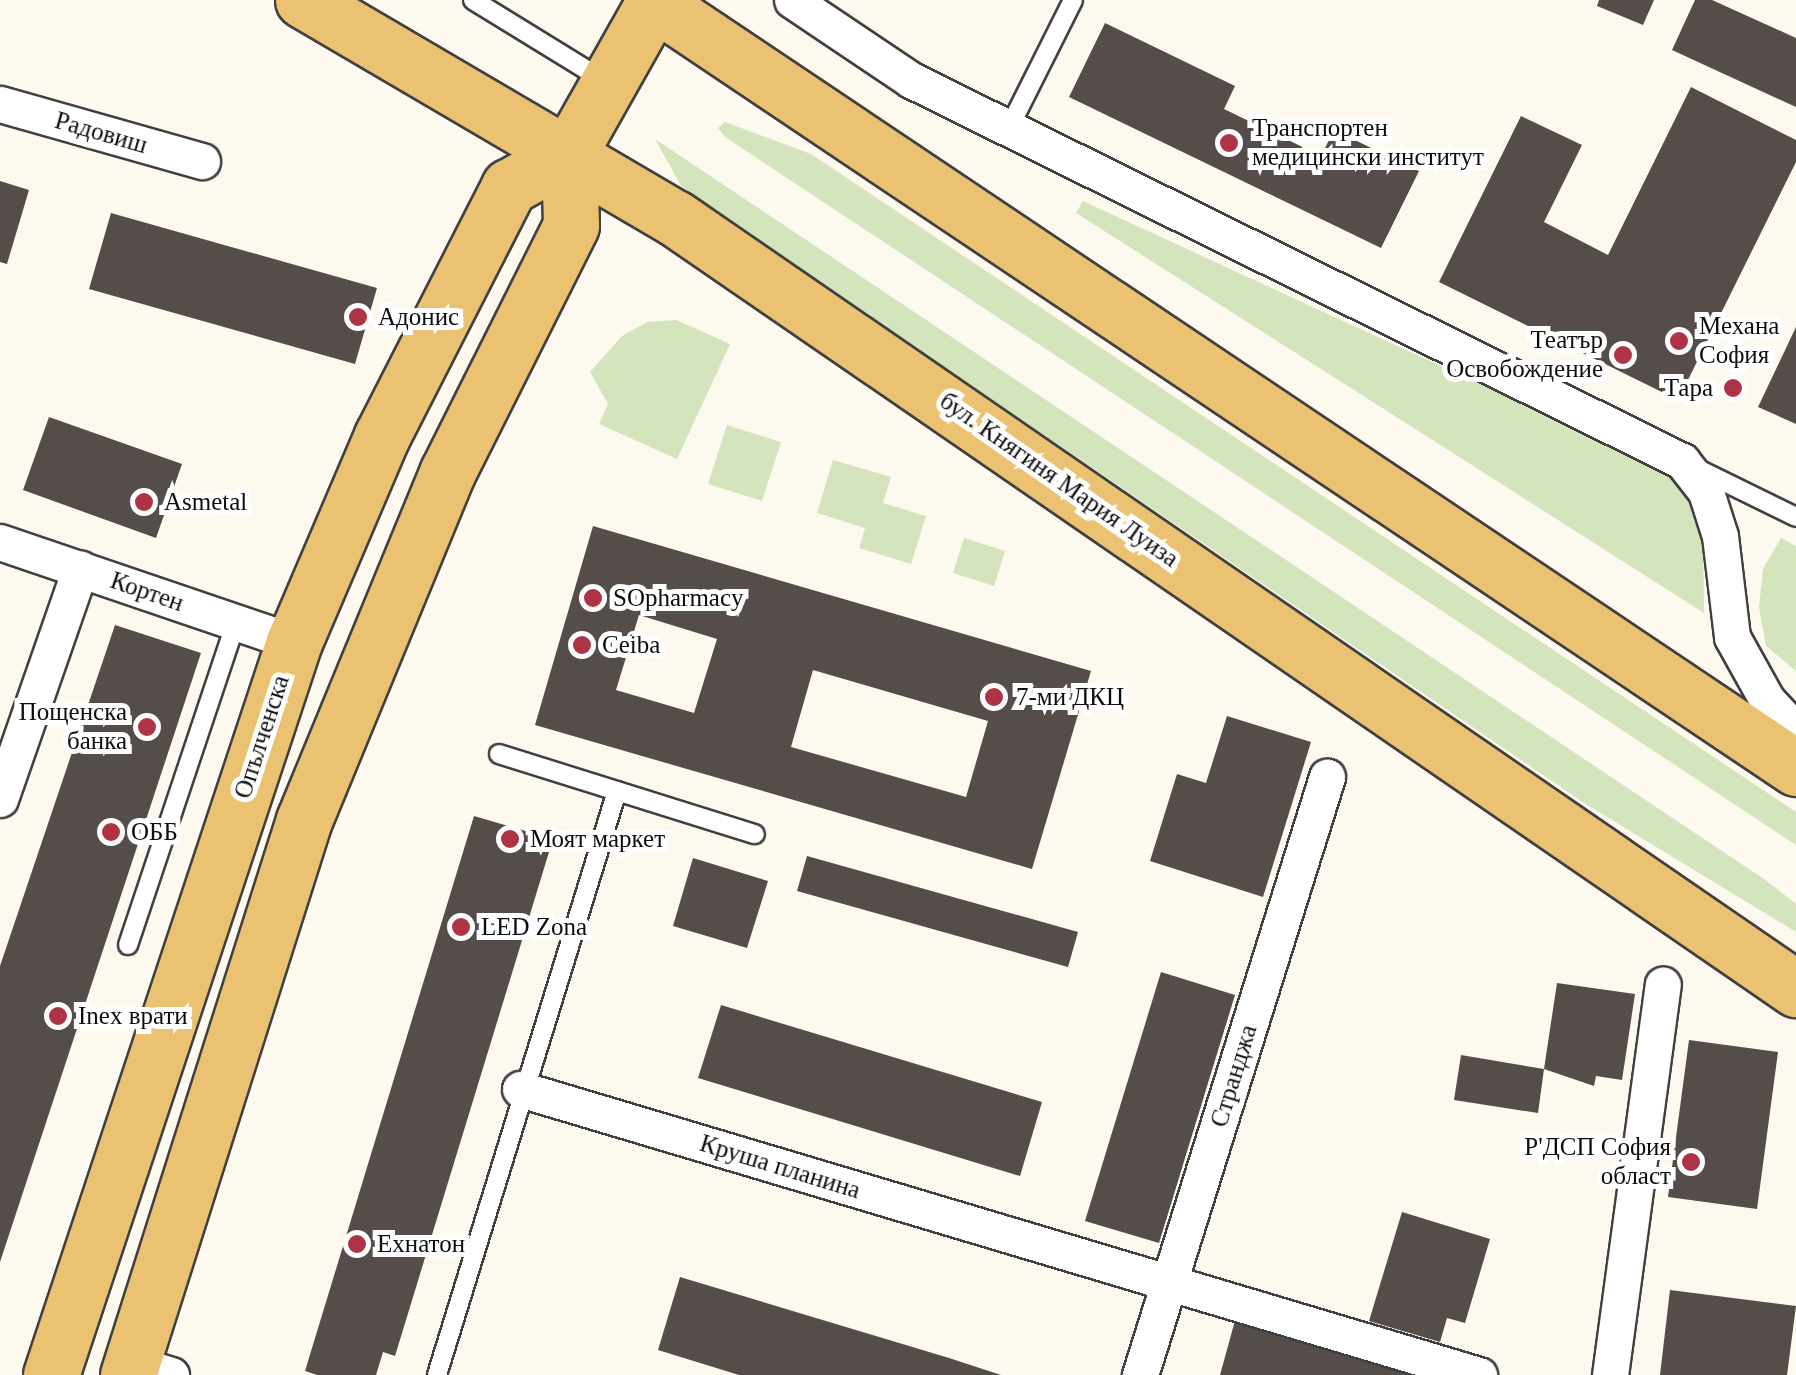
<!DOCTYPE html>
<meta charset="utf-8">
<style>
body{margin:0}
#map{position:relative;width:1796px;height:1375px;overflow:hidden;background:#fdf9ef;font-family:Georgia,serif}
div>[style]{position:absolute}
.green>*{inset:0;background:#d4e4bc}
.building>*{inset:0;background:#544d4a}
.roads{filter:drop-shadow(2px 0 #404040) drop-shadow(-2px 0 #404040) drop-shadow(0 2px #404040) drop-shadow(0 -2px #404040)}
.lane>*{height:18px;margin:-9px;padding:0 9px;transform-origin:9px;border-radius:9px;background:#fff}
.street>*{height:35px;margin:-17.5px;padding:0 17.5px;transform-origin:17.5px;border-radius:17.5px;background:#fff}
.primary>*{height:55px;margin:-27.5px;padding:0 27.5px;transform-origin:27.5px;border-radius:27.5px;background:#eac272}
.dots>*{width:28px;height:28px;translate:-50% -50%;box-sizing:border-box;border:5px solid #fff;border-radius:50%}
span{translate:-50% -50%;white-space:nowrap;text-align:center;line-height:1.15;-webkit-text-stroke:10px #fff;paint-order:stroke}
.poi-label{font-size:25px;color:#0d0d0d}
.left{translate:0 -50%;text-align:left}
.right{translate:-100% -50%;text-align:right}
.street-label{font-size:25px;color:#0d0d0d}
</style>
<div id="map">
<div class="green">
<div style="clip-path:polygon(725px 122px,811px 154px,1796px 812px,1796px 845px,725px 137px,718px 128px)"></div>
<div style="clip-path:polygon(655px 139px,1767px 881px,1796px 904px,1796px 932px,1584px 803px,729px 220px,681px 186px)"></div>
<div style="clip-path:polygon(1083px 201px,1660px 467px,1688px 494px,1703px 534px,1704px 613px,1076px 213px)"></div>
<div style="clip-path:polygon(676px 320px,730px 344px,677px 459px,599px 424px,608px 404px,590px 372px,622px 336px,647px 322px)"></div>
<div style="clip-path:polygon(727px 425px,781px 442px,762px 501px,708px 484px)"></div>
<div style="clip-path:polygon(833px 460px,891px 477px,883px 503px,926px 516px,911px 564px,859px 548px,865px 528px,817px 513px)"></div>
<div style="clip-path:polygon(964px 538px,1005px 551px,994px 586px,953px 573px)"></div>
<div style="clip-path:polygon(1781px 538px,1796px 546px,1796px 671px,1766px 646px,1759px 607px,1763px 569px)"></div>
</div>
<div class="building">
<div style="clip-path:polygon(1599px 0,1654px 0,1643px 25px,1597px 6px)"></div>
<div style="clip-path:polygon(1695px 0,1712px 0,1796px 38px,1796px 107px,1672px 50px)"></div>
<div style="clip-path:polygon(1105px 23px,1235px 86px,1224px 109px,1321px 156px,1334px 130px,1419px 171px,1381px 248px,1069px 97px)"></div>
<div style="clip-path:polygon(1691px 87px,1796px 140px,1796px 162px,1678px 400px,1439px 282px,1521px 116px,1582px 145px,1544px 222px,1608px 255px)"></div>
<div style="clip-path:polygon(0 181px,29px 190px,7px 264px,0 262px)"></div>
<div style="clip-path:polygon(111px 213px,377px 288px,355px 364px,89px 289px)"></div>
<div style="clip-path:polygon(1796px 327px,1796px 424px,1758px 407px)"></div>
<div style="clip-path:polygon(49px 417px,182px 464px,156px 538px,23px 490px)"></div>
<div style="clip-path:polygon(evenodd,593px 526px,1091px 671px,1032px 869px,535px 725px,593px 526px,639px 615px,717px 639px,694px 713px,616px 690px,639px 615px,593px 526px,813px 670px,988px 721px,966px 797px,791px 747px,813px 670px)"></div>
<div style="clip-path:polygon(115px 625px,201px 653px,0 1262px,0 966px)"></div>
<div style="clip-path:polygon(1227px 716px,1311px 742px,1263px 897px,1150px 861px,1177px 774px,1206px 783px)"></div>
<div style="clip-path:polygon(474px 816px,553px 839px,395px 1356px,383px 1352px,376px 1375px,317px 1375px,305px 1371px)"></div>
<div style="clip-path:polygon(807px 856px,1078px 932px,1068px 967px,797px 891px)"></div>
<div style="clip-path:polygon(693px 858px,768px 881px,747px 948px,673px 926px)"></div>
<div style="clip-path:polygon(1161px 972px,1235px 995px,1159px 1243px,1085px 1221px)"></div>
<div style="clip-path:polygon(1557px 983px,1635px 994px,1622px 1080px,1596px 1076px,1594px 1086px,1544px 1069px)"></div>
<div style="clip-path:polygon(721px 1005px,1042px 1102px,1020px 1176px,698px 1078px)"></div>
<div style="clip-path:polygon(1689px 1040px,1778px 1052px,1757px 1209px,1668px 1197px)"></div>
<div style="clip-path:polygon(1461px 1055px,1544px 1069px,1538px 1113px,1454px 1100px)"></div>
<div style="clip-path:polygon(1402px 1212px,1490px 1239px,1465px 1323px,1447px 1318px,1440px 1342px,1369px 1321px)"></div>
<div style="clip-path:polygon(680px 1277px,949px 1358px,1001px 1375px,739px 1375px,658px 1350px)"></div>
<div style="clip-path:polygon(1670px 1290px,1796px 1306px,1787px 1375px,1660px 1375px)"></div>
<div style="clip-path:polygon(1236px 1317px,1438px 1375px,1220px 1375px)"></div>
</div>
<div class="roads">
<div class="lane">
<div style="left:473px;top:0;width:153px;rotate:31.6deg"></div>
<div style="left:1008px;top:130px;width:145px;rotate:-63.4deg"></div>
<div style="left:1696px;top:468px;width:111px;rotate:26.1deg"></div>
<div style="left:499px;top:754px;width:268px;rotate:17.4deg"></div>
<div style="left:128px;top:945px;width:341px;rotate:-71.5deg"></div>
<div style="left:437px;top:1375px;width:611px;rotate:-72.87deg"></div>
</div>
<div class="street">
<div style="left:792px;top:0;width:143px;rotate:33.9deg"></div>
<div style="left:911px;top:80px;width:860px;rotate:26.3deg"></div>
<div style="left:1682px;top:461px;width:39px;rotate:52deg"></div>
<div style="left:1706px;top:492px;width:46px;rotate:72.3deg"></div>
<div style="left:1720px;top:536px;width:102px;rotate:83.2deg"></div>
<div style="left:1732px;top:637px;width:72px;rotate:60.9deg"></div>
<div style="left:1767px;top:700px;width:42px;rotate:46.9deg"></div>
<div style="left:0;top:104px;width:210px;rotate:15.8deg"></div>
<div style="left:0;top:542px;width:311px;rotate:18.8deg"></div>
<div style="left:0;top:799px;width:244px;rotate:-70.8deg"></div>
<div style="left:520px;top:1089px;width:1001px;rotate:16.61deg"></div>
<div style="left:132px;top:1363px;width:41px;rotate:17.1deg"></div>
<div style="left:1140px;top:1375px;width:627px;rotate:-72.64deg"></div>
<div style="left:1610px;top:1375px;width:394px;rotate:-82.3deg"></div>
</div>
<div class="primary">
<div style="left:303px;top:0;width:431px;rotate:30.4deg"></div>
<div style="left:675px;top:218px;width:1361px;rotate:34.52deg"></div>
<div style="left:651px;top:0;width:1379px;rotate:33.85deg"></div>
<div style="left:51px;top:1375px;width:772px;rotate:-71.66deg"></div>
<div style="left:294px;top:642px;width:224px;rotate:-66.9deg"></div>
<div style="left:382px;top:436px;width:280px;rotate:-63deg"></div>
<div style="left:509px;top:187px;width:69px;rotate:-29.5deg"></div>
<div style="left:128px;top:1375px;width:582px;rotate:-72.41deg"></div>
<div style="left:304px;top:820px;width:375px;rotate:-67.6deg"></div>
<div style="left:447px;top:473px;width:277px;rotate:-63.4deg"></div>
<div style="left:571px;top:225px;width:72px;rotate:-91.6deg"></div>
<div style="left:569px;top:153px;width:173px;rotate:-60.6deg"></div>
</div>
</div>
<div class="dots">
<div style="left:1229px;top:143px;background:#ae3344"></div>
<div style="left:358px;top:317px;background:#ae3344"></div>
<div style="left:1679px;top:341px;background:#ae3344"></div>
<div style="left:1623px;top:355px;background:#ae3344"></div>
<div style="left:1733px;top:388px;background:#ae3344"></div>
<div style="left:144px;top:502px;background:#ae3344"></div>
<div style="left:593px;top:598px;background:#ae3344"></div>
<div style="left:582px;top:645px;background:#ae3344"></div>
<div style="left:994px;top:697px;background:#ae3344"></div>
<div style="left:147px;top:727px;background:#ae3344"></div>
<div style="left:111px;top:832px;background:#ae3344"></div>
<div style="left:510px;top:839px;background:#ae3344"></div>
<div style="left:461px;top:927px;background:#ae3344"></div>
<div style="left:58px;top:1016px;background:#ae3344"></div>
<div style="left:1691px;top:1162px;background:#ae3344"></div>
<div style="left:357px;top:1244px;background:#ae3344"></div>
</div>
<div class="poi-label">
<span class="left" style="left:1252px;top:143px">Транспортен<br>медицински институт</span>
<span class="left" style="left:378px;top:317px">Адонис</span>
<span class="left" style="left:1699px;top:341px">Механа<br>София</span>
<span class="right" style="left:1603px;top:355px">Театър<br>Освобождение</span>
<span class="right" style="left:1713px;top:388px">Тара</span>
<span class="left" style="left:164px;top:502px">Asmetal</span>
<span class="left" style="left:613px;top:598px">SOpharmacy</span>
<span class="left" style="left:602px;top:645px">Ceiba</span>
<span class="left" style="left:1016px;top:697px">7-ми ДКЦ</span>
<span class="right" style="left:127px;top:727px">Пощенска<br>банка</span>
<span class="left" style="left:131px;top:832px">ОББ</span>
<span class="left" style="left:530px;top:839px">Моят маркет</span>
<span class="left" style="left:481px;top:927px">LED Zona</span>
<span class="left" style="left:78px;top:1016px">Inex врати</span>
<span class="right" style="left:1671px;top:1162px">Р'ДСП София<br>област</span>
<span class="left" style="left:377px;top:1244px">Ехнатон</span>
</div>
<div class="street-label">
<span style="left:101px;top:133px;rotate:16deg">Радовиш</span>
<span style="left:1059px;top:480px;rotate:35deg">бул. Княгиня Мария Луиза</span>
<span style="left:147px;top:592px;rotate:19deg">Кортен</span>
<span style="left:262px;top:737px;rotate:-72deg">Опълченска</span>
<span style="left:1234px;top:1076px;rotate:-73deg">Странджа</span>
<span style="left:780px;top:1167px;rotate:17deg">Круша планина</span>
</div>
</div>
